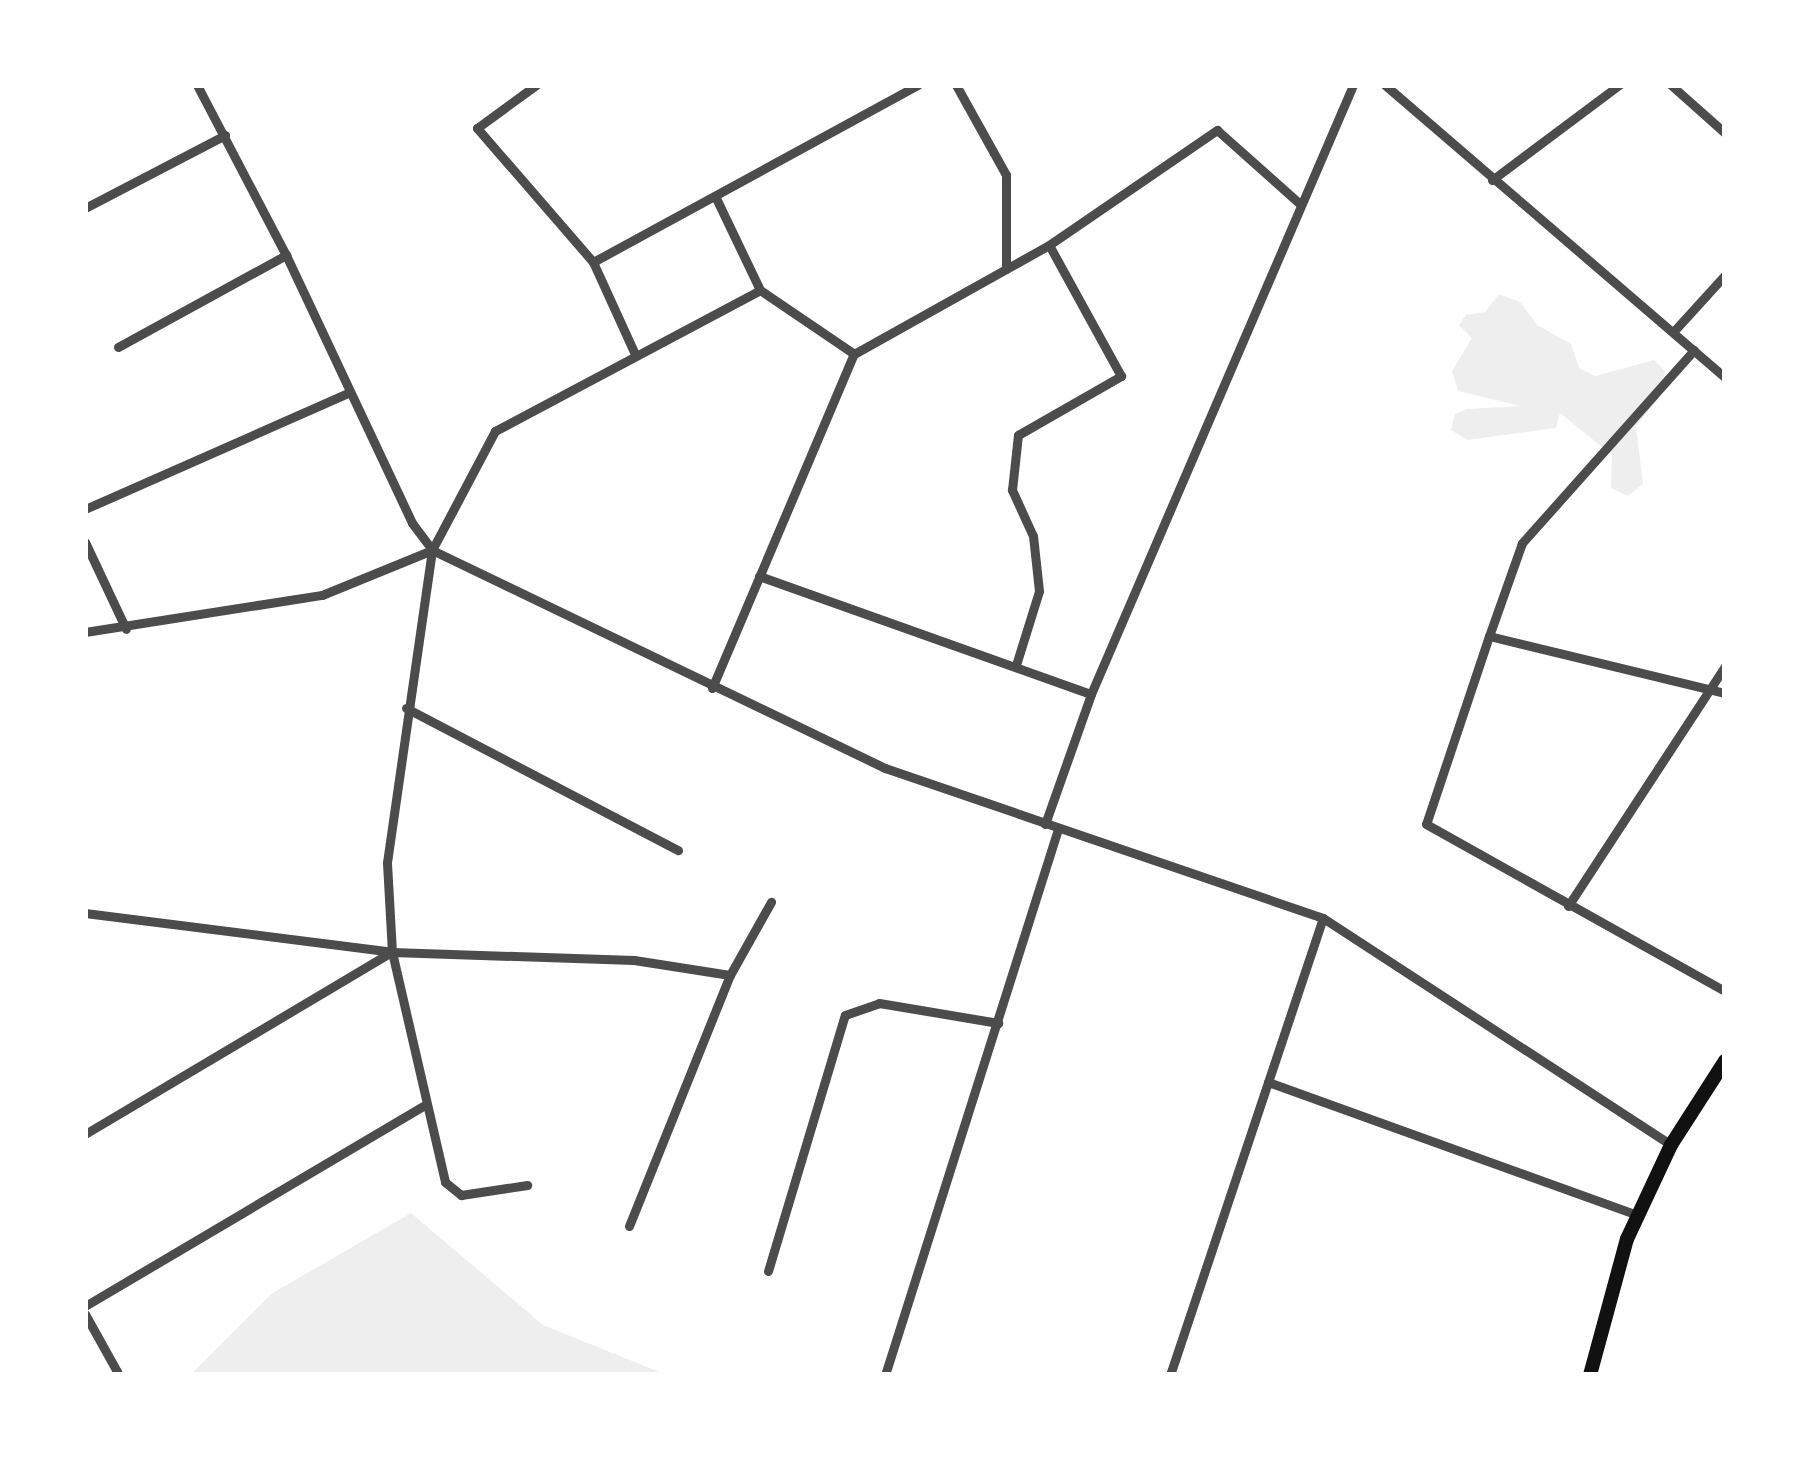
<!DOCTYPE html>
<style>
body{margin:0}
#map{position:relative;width:1810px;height:1460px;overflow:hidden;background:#fff;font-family:Bitter,serif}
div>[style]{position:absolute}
.green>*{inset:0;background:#eee}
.minor>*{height:9px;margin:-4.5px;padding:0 4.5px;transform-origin:4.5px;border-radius:4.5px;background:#4c4c4c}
.primary>*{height:14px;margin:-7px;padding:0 7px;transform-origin:7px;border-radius:7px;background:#111}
span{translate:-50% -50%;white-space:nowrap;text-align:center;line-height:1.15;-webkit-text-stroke:8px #fff;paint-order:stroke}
.frame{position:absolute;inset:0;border:88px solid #fff;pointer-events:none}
</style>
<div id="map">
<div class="green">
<div style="clip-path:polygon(1499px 294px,1520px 302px,1537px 325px,1571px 344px,1579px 368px,1595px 376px,1654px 360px,1665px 371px,1659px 398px,1636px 426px,1643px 484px,1628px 496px,1611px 488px,1612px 455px,1560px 413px,1556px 428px,1467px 440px,1451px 430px,1455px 414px,1467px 409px,1521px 406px,1458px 391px,1452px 371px,1472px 338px,1459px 325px,1466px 315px,1485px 312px)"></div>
<div style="clip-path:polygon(411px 1213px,543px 1325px,667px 1375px,190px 1375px,271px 1294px)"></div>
</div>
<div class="minor">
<div style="left:197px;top:85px;width:192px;rotate:62.4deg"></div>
<div style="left:286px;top:255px;width:296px;rotate:64.8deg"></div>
<div style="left:412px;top:523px;width:34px;rotate:53deg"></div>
<div style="left:432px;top:550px;width:316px;rotate:98.2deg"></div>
<div style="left:387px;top:863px;width:89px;rotate:86.8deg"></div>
<div style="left:392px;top:952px;width:236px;rotate:77deg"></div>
<div style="left:445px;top:1182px;width:21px;rotate:39deg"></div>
<div style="left:461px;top:1195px;width:67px;rotate:-8.6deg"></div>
<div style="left:536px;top:85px;width:73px;rotate:143.9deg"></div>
<div style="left:477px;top:128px;width:177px;rotate:49.1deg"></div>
<div style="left:593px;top:262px;width:99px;rotate:65.5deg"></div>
<div style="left:956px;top:85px;width:103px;rotate:60.9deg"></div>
<div style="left:1006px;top:175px;width:94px;rotate:90deg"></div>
<div style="left:1385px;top:85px;width:448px;rotate:40.7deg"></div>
<div style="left:1671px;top:85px;width:72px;rotate:41.6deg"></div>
<div style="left:1492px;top:180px;width:159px;rotate:-36.8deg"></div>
<div style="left:715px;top:196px;width:104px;rotate:64.4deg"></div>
<div style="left:760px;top:290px;width:114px;rotate:34.2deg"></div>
<div style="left:85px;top:208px;width:158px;rotate:-27.5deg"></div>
<div style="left:593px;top:262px;width:370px;rotate:-28.6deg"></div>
<div style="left:1674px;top:331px;width:76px;rotate:-47.7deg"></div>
<div style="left:118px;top:347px;width:192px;rotate:-28.7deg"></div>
<div style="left:1694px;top:350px;width:259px;rotate:131.7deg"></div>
<div style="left:1522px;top:543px;width:99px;rotate:109.5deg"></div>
<div style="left:1489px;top:636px;width:243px;rotate:13.6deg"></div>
<div style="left:85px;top:509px;width:287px;rotate:-23.8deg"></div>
<div style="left:85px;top:542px;width:96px;rotate:64.8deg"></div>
<div style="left:432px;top:550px;width:503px;rotate:25.7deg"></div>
<div style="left:885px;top:768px;width:463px;rotate:18.9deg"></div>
<div style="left:1323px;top:918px;width:415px;rotate:33.1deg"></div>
<div style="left:759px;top:576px;width:352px;rotate:19.6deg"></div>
<div style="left:85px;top:632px;width:240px;rotate:-8.9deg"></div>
<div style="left:322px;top:595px;width:119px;rotate:-22.2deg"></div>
<div style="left:432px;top:550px;width:135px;rotate:-62.1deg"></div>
<div style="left:495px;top:431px;width:300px;rotate:-28deg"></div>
<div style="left:1489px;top:636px;width:198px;rotate:108.5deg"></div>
<div style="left:1426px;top:824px;width:342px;rotate:29.2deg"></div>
<div style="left:1016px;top:665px;width:77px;rotate:-72.7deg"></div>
<div style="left:1039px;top:591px;width:55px;rotate:-96.2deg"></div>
<div style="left:1033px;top:536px;width:51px;rotate:-114.5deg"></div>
<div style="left:1012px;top:490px;width:55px;rotate:-83.8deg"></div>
<div style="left:1018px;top:435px;width:119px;rotate:-29.8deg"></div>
<div style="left:1121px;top:376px;width:149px;rotate:-118.8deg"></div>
<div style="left:712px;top:688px;width:363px;rotate:-67deg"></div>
<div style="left:854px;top:354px;width:223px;rotate:-29.2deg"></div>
<div style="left:1049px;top:245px;width:204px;rotate:-34.4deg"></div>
<div style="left:1217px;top:130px;width:111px;rotate:41.7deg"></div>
<div style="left:406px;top:708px;width:307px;rotate:27.6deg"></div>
<div style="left:1045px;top:824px;width:138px;rotate:-70.5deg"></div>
<div style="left:1091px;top:694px;width:663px;rotate:-66.72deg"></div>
<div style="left:1568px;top:906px;width:287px;rotate:-56.8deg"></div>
<div style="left:85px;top:913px;width:309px;rotate:7.2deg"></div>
<div style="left:392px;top:952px;width:242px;rotate:1.9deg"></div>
<div style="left:634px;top:960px;width:97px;rotate:8.9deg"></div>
<div style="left:1268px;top:1082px;width:393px;rotate:19.8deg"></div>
<div style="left:85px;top:1134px;width:357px;rotate:-30.7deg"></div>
<div style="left:629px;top:1226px;width:271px;rotate:-68.1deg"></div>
<div style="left:730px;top:975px;width:84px;rotate:-60.7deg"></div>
<div style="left:768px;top:1271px;width:267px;rotate:-73.3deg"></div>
<div style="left:845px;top:1015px;width:36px;rotate:-19deg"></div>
<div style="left:879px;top:1003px;width:121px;rotate:9.5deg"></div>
<div style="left:85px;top:1306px;width:393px;rotate:-30.6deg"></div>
<div style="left:85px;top:1314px;width:70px;rotate:60.9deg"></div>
<div style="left:885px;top:1375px;width:573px;rotate:-72.42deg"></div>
<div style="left:1170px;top:1375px;width:482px;rotate:-71.5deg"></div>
</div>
<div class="primary">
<div style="left:1590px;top:1375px;width:141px;rotate:-74.8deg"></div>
<div style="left:1627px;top:1239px;width:104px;rotate:-64.9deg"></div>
<div style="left:1671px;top:1145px;width:100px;rotate:-57.3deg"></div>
</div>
<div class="frame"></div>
</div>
